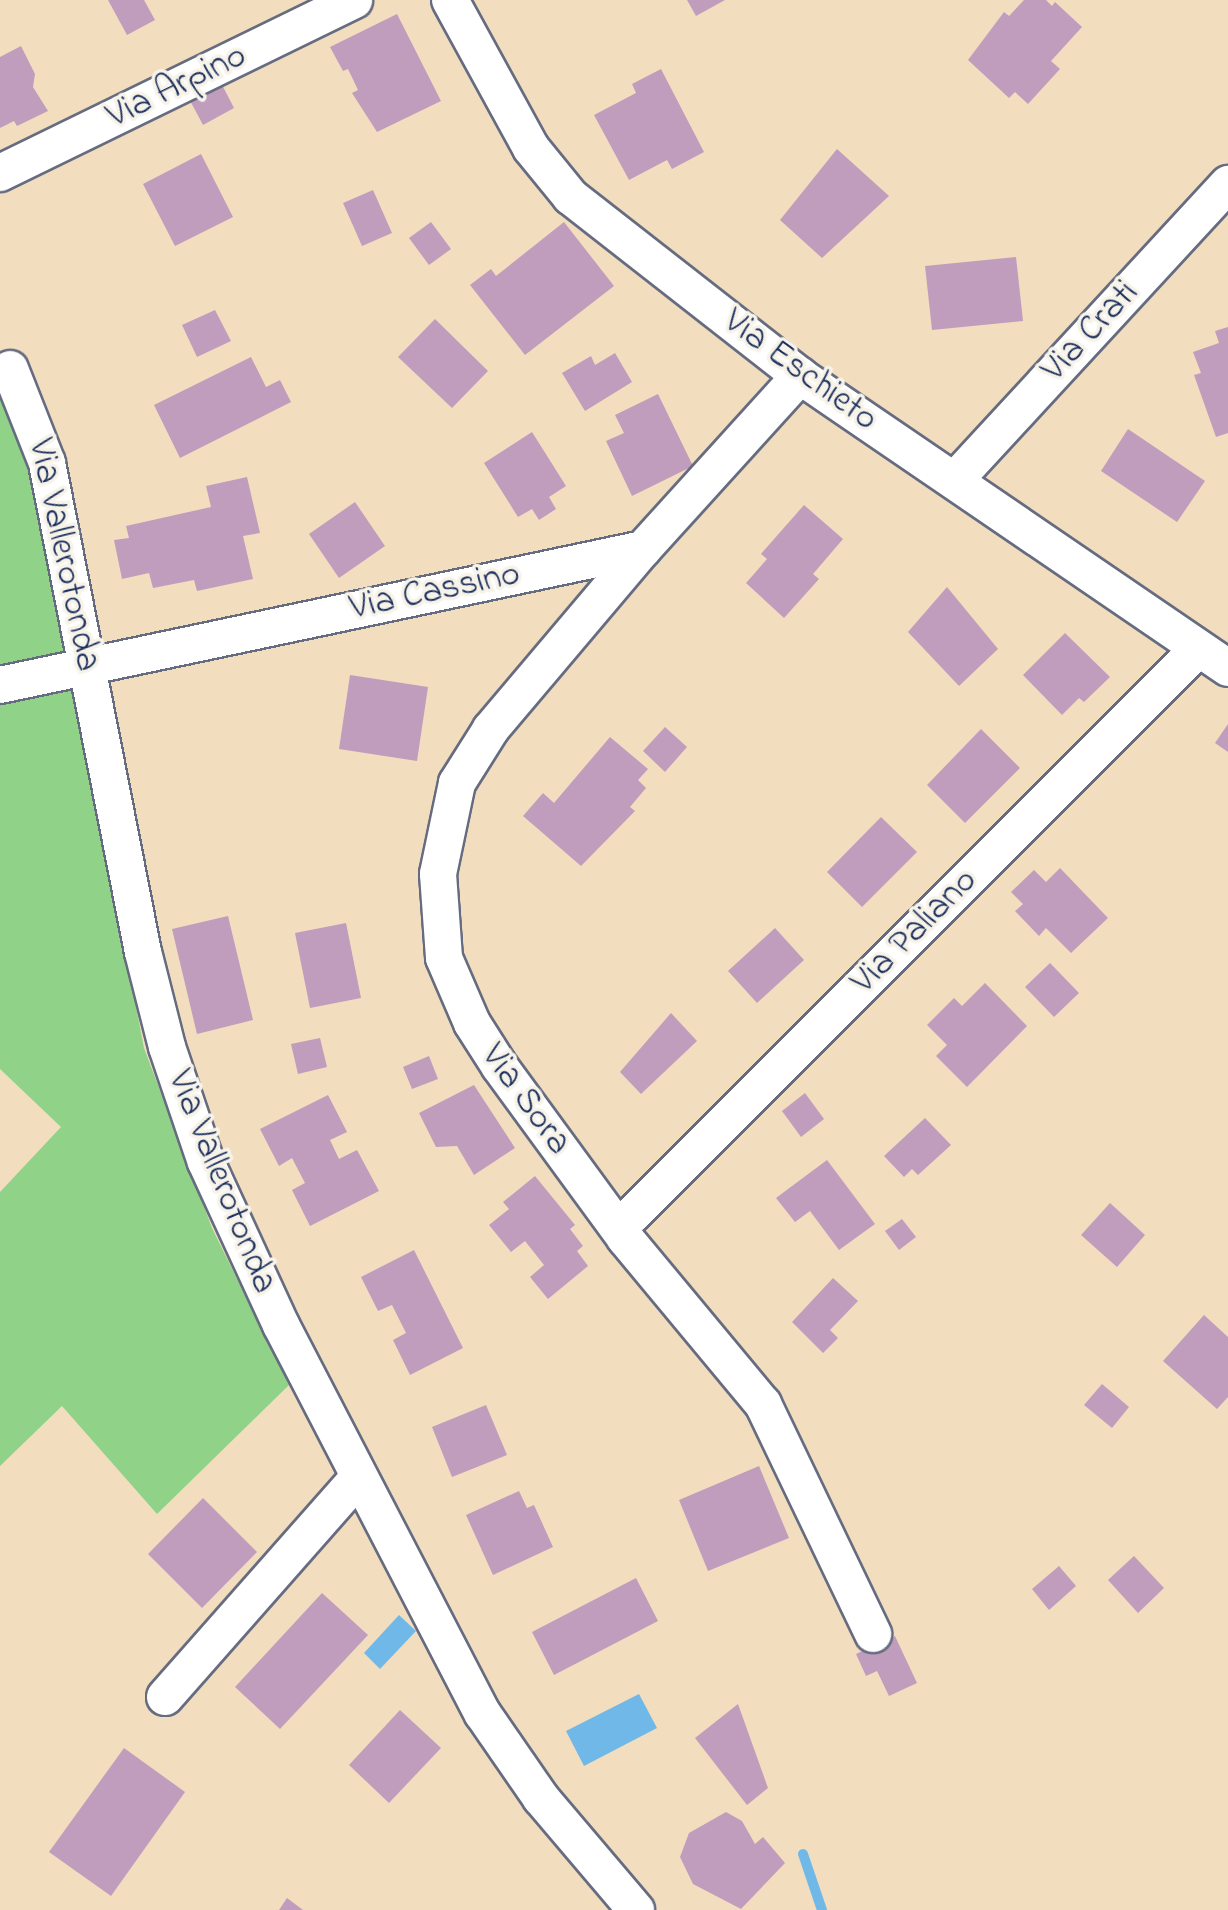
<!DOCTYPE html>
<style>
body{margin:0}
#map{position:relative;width:1228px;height:1910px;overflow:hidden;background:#f2ddbf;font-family:"Indie Flower",sans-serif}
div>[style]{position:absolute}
.green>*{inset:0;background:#91d289}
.water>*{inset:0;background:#70b8e8}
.stream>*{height:10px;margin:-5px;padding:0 5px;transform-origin:5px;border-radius:5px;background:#70b8e8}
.building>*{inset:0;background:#c09dbd}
.roads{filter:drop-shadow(2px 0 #666c80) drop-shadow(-2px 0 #666c80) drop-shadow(0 2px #666c80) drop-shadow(0 -2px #666c80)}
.minor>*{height:36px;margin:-18px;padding:0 18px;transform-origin:18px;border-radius:18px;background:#fff}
span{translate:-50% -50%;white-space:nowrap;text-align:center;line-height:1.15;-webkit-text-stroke:7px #f7f3e8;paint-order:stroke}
.street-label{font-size:36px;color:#1b2f5e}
</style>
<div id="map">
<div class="green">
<div style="clip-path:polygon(0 387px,27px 443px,144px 1048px,212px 1228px,289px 1385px,157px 1514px,62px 1406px,0 1466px,0 1192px,61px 1127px,0 1069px)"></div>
</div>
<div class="water">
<div style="clip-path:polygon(399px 1615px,416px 1631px,380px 1669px,364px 1653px)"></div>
<div style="clip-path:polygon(639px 1694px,657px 1728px,584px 1766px,566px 1731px)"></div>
</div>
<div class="stream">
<div style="left:803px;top:1854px;width:59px;rotate:71.3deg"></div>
</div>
<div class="building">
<div style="clip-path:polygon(108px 0,144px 0,155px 20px,127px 35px)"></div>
<div style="clip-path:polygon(687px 0,725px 0,696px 16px)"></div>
<div style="clip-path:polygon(1024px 0,1046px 0,1052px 6px,1055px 2px,1082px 27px,1051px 61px,1060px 69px,1028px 104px,1015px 92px,1009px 98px,968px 60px,1004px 12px,1009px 16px)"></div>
<div style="clip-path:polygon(397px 14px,441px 101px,377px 132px,352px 93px,358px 90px,348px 69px,343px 71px,330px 47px)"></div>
<div style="clip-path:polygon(21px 46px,35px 74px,33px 87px,48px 111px,17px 126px,14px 121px,0 128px,0 57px)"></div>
<div style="clip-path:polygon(661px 69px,704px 152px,672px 169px,667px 160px,629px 180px,594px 115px,636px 93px,632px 84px)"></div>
<div style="clip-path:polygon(218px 77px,234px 108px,203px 125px,186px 93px)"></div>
<div style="clip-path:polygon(837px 149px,889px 196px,822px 258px,780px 220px)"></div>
<div style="clip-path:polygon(201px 154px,233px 217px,175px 246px,143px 184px)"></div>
<div style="clip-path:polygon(373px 190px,392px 233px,362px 246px,343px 203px)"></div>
<div style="clip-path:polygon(431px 222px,451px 249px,429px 265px,409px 238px)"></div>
<div style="clip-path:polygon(564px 222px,614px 286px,525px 355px,470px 285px,491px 269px,496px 276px)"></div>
<div style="clip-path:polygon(1016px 257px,1023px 321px,932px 330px,925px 266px)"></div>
<div style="clip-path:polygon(215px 310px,231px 341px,197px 357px,182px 325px)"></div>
<div style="clip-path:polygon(435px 319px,488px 371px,452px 408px,398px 357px)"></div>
<div style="clip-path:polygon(1228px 327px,1228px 433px,1216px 437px,1194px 375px,1201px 373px,1193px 352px,1219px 343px,1215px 331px)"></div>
<div style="clip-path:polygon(615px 353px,632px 382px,585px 411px,562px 373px,591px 356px,595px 365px)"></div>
<div style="clip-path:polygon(251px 357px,266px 387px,280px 380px,291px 402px,180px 458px,154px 405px)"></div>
<div style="clip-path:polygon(658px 394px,693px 466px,632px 496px,606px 441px,624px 433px,615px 415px)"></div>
<div style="clip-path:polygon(1128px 429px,1205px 481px,1177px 522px,1101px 471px)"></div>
<div style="clip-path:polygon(532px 432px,566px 486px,549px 497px,556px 509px,539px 520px,532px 509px,518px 517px,484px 463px)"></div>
<div style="clip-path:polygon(247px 477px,260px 533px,243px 536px,253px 579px,197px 591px,194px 580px,153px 588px,149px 573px,122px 579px,114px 540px,129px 538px,126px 526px,211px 507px,206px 486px)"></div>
<div style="clip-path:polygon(355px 502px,385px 546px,339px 578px,309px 534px)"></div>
<div style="clip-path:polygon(804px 505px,843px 539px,813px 574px,819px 579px,784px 618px,746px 583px,767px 559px,761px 554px)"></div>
<div style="clip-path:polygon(947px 587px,998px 649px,959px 686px,908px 632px)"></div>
<div style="clip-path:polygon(1065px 633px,1110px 677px,1084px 702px,1079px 698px,1062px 715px,1023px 675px)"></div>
<div style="clip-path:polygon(350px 675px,428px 687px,417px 761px,339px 749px)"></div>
<div style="clip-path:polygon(1228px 724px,1228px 752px,1215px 743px)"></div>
<div style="clip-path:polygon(665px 727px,687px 747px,665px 772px,643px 751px)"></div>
<div style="clip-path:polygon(981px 729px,1020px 768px,965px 823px,927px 785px)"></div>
<div style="clip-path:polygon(610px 737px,648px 769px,638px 780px,646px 788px,630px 807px,635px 811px,581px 866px,523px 816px,543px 793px,554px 803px)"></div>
<div style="clip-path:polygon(881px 817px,917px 852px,862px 907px,827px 872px)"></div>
<div style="clip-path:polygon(1060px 868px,1108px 918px,1071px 953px,1046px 928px,1039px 936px,1015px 911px,1023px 904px,1011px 892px,1034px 870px,1046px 882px)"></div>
<div style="clip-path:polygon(228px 916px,253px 1020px,197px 1034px,172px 929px)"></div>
<div style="clip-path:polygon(346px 923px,361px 998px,310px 1008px,295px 933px)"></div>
<div style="clip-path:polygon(775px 928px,804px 960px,757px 1003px,728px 971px)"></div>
<div style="clip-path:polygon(1050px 963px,1079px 993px,1054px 1017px,1025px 987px)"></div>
<div style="clip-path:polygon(985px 983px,1027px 1026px,967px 1087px,936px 1056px,947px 1045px,927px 1025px,954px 998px,962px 1006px)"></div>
<div style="clip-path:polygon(671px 1013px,697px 1041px,641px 1094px,620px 1072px)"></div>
<div style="clip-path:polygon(320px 1038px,327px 1067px,298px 1074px,291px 1044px)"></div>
<div style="clip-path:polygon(429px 1056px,438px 1079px,412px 1089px,403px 1067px)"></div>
<div style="clip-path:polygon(474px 1085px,515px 1148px,474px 1175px,457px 1146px,436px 1147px,419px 1113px)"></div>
<div style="clip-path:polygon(805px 1093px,824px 1119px,801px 1137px,782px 1111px)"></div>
<div style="clip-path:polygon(328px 1095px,347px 1132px,330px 1140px,339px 1159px,357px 1150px,379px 1191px,310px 1226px,292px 1190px,305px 1183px,292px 1158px,279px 1166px,260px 1129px)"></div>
<div style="clip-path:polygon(925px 1118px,951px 1145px,918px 1175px,912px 1169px,904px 1177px,884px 1156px)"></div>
<div style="clip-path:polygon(827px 1160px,875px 1224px,839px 1250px,810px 1211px,795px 1222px,776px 1198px)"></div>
<div style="clip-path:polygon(535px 1176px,575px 1225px,570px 1229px,583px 1246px,577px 1251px,588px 1266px,548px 1299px,530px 1277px,544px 1265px,525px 1241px,511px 1252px,489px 1225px,509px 1209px,503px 1202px)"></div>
<div style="clip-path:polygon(1110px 1203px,1145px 1235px,1117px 1267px,1081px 1235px)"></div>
<div style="clip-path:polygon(902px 1219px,916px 1237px,899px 1250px,885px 1231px)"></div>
<div style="clip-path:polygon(414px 1250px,463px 1348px,410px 1375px,393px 1340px,406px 1333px,392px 1305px,378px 1311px,361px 1277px)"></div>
<div style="clip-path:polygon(833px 1278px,858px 1301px,830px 1330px,838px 1338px,823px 1353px,792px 1322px)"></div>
<div style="clip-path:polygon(1204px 1315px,1228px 1337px,1228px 1397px,1217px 1409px,1163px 1361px)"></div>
<div style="clip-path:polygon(1102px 1384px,1129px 1407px,1112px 1428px,1084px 1405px)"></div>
<div style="clip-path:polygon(486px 1405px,507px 1455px,452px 1477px,432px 1427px)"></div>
<div style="clip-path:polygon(759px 1466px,789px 1538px,708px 1571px,679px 1500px)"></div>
<div style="clip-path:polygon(519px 1491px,527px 1508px,534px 1505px,553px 1547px,493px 1575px,466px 1515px)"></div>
<div style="clip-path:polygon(203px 1498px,257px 1552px,202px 1608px,148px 1554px)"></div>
<div style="clip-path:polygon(1134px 1556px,1164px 1588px,1138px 1613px,1108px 1580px)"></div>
<div style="clip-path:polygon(1059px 1566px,1076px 1586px,1049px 1610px,1032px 1589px)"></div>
<div style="clip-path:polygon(636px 1578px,658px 1621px,554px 1675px,532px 1632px)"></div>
<div style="clip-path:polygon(322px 1593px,368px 1635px,280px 1729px,235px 1687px)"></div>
<div style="clip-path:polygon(895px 1636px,917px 1683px,889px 1696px,877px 1671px,866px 1676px,856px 1654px)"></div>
<div style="clip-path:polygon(738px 1704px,768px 1788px,747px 1805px,695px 1738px)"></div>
<div style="clip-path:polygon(400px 1710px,441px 1748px,389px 1803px,349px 1765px)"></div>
<div style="clip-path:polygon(124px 1748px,185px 1792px,111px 1896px,49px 1852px)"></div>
<div style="clip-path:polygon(726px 1812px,742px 1821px,755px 1844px,763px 1837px,785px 1863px,741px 1909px,693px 1884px,680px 1857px,689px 1833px)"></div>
<div style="clip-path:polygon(287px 1898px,303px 1910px,279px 1910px)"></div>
</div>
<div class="roads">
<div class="minor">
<div style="left:450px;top:0;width:169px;rotate:61.3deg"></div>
<div style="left:531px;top:148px;width:63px;rotate:50.8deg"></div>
<div style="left:571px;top:197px;width:291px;rotate:38deg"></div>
<div style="left:800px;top:376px;width:518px;rotate:34.3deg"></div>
<div style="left:0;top:173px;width:394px;rotate:-26deg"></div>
<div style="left:10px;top:369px;width:101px;rotate:68.5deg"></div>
<div style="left:47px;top:463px;width:498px;rotate:78.9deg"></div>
<div style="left:143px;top:952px;width:98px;rotate:75.8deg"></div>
<div style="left:167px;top:1047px;width:121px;rotate:71.3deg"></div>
<div style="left:206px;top:1162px;width:179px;rotate:65.3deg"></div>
<div style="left:281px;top:1325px;width:438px;rotate:62.6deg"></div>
<div style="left:483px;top:1714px;width:102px;rotate:55.4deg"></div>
<div style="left:541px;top:1798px;width:147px;rotate:49.7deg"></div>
<div style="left:955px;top:480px;width:403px;rotate:-47.3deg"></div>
<div style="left:643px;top:549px;width:236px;rotate:130.2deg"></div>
<div style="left:491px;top:729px;width:64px;rotate:122.2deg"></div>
<div style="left:457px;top:783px;width:93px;rotate:101.8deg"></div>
<div style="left:438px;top:874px;width:84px;rotate:85.9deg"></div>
<div style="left:444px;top:958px;width:71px;rotate:66.7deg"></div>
<div style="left:472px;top:1023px;width:52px;rotate:57.5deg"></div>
<div style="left:500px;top:1067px;width:212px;rotate:53.8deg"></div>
<div style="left:625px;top:1238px;width:216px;rotate:50.3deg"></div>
<div style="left:763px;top:1404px;width:255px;rotate:64.4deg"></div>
<div style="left:0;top:685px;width:657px;rotate:-11.94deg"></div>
<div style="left:643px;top:549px;width:234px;rotate:-47.8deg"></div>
<div style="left:632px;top:1215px;width:800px;rotate:-45deg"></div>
<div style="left:165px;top:1697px;width:293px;rotate:-48.6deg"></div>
</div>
</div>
<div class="street-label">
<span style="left:177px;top:87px;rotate:-26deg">Via Arpino</span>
<span style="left:1091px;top:332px;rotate:-47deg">Via Crati</span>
<span style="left:800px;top:371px;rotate:36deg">Via Eschieto</span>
<span style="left:63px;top:555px;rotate:78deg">Via Vallerotonda</span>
<span style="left:435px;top:592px;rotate:-12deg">Via Cassino</span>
<span style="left:915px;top:932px;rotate:-45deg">Via Paliano</span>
<span style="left:525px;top:1100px;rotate:54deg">Via Sora</span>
<span style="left:221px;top:1182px;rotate:68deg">Via Vallerotonda</span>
</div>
</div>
